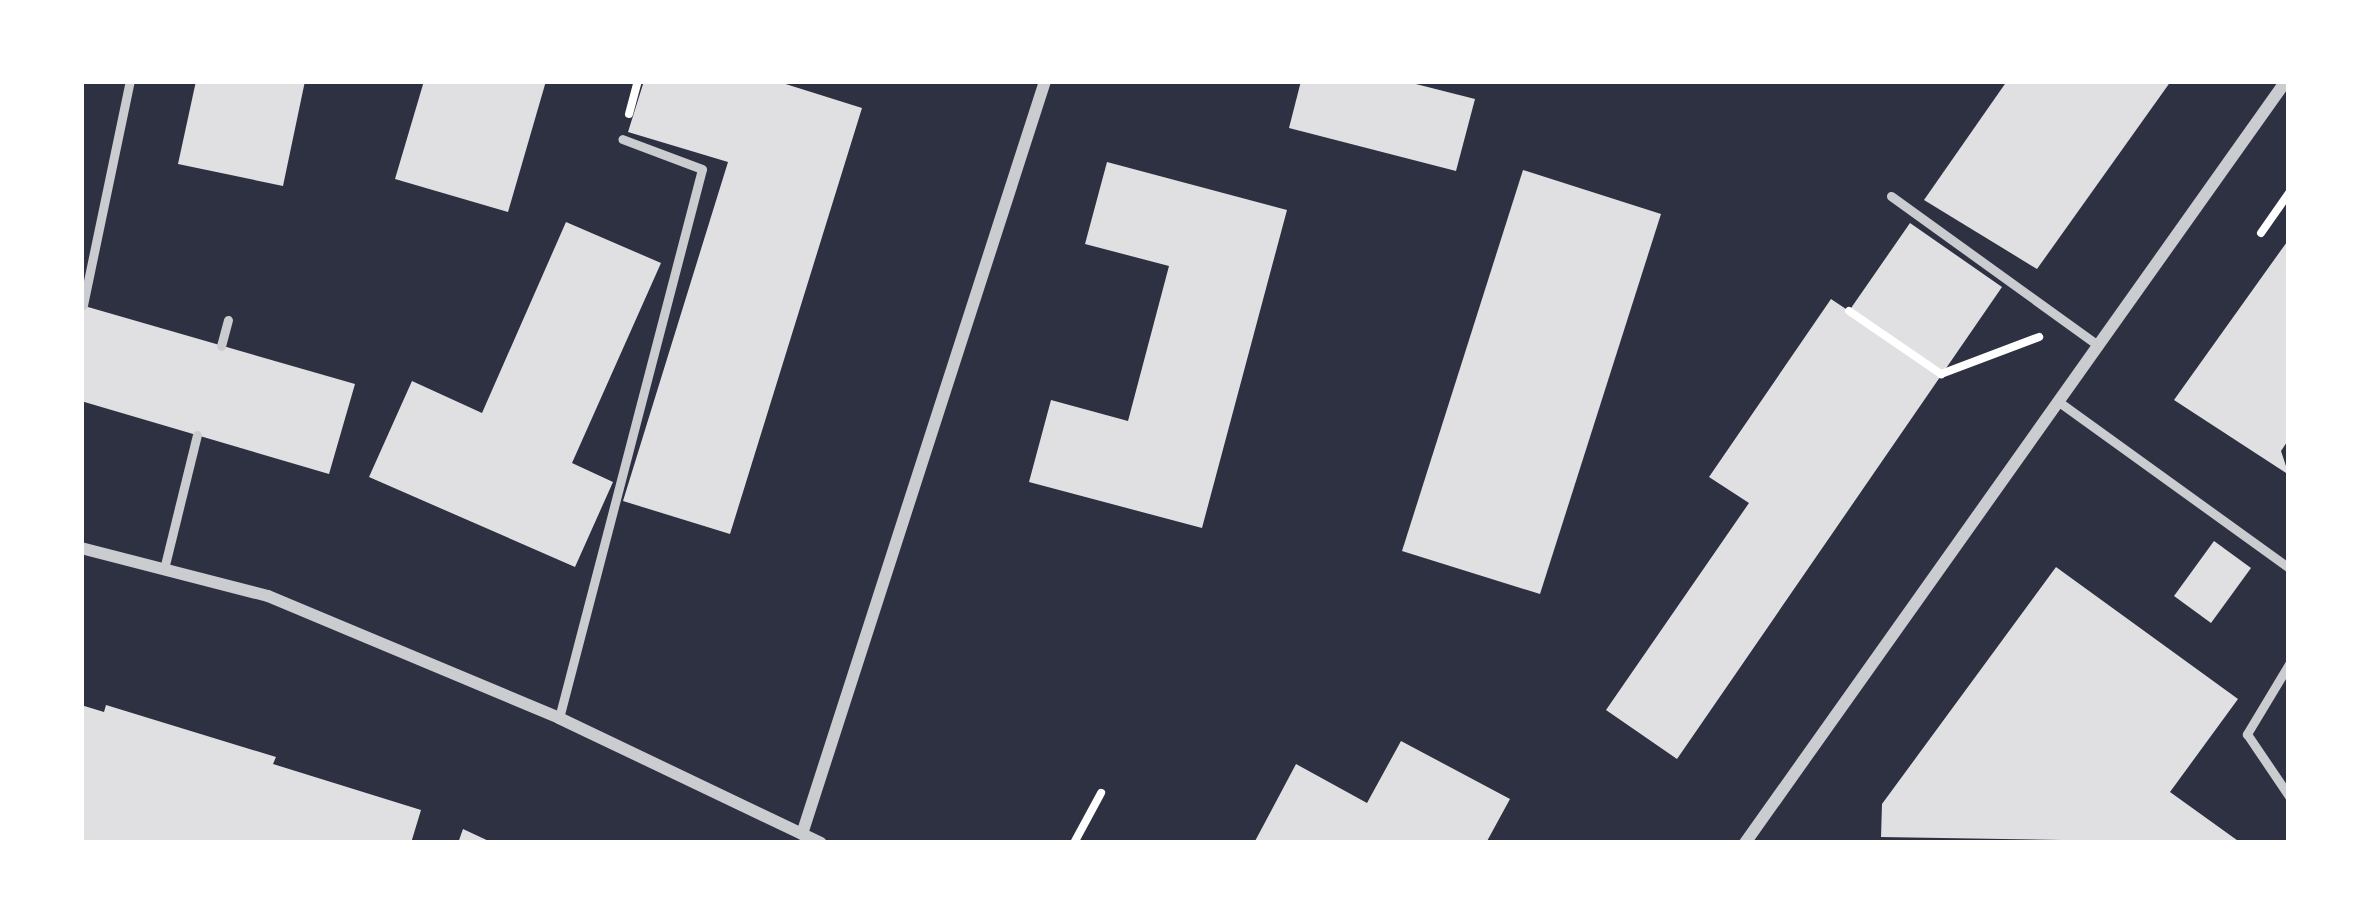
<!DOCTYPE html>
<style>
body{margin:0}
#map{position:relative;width:2370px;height:924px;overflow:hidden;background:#2d3142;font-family:"Roboto Serif",serif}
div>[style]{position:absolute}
.building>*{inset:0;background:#e0e0e3}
.path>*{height:8px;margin:-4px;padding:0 4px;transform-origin:4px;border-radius:4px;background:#fff}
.service>*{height:9px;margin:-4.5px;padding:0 4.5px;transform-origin:4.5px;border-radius:4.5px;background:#caccd0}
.minor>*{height:12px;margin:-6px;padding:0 6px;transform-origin:6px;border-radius:6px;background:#caccd0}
span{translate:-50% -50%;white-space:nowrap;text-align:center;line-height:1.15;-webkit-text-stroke:12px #fff;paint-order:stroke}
.frame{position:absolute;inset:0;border:84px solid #fff;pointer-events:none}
</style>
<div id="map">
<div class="building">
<div style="clip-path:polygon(196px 81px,305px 81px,283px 186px,178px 164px)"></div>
<div style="clip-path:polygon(424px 81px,546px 81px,508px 212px,395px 179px)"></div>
<div style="clip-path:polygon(644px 81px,776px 81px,862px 108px,730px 534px,623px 501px,728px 162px,628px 132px)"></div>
<div style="clip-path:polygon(1301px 81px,1404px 81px,1475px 99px,1456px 171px,1289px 128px)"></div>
<div style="clip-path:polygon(2007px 81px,2171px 81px,2037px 269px,1924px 200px)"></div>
<div style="clip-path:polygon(1107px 162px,1287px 210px,1202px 528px,1029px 482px,1051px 400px,1128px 421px,1169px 266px,1085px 244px)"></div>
<div style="clip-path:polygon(1523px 170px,1661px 214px,1540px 594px,1402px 551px)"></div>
<div style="clip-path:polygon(566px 222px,661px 263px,572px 463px,613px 482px,575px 567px,369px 477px,412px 381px,482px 413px)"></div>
<div style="clip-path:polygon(1910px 223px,2002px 287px,1677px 759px,1606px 710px,1749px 503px,1709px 477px,1831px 299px,1849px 311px)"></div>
<div style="clip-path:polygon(2289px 239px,2289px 439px,2281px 451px,2289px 475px,2174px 400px)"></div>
<div style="clip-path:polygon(81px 305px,355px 384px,329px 474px,81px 401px)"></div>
<div style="clip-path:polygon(2214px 541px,2251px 568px,2211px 623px,2174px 596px)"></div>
<div style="clip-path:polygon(2056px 567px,2238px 699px,2170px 792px,2241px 843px,1881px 837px,1882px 804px)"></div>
<div style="clip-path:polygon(81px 705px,104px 712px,106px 705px,276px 757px,273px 764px,421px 810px,411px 843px,81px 843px)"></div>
<div style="clip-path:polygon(1401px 741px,1510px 799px,1486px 843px,1254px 843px,1296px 764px,1367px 803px)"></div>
<div style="clip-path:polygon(463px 829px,493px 843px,458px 843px)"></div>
</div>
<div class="path">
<div style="left:629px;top:114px;width:34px;rotate:-75deg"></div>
<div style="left:2261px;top:233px;width:49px;rotate:-55deg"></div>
<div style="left:1849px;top:311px;width:112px;rotate:34.4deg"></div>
<div style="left:1941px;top:374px;width:105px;rotate:-20.7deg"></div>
<div style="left:1074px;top:843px;width:57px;rotate:-61.6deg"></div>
</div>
<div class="service">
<div style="left:1891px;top:196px;width:256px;rotate:35.8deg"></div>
<div style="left:83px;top:305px;width:229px;rotate:-78.2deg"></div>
<div style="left:221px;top:346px;width:27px;rotate:-75deg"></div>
<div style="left:2059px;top:402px;width:284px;rotate:35.8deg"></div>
<div style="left:164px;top:569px;width:138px;rotate:-76.2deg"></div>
<div style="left:2289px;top:664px;width:82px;rotate:121deg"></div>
<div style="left:2247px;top:734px;width:75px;rotate:55.9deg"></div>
<div style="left:559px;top:718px;width:567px;rotate:-75.4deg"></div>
<div style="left:702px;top:169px;width:85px;rotate:-159.4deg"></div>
</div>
<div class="minor">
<div style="left:81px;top:548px;width:193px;rotate:14.4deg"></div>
<div style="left:268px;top:596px;width:316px;rotate:22.7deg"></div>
<div style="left:559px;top:718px;width:290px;rotate:25.5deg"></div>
<div style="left:802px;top:834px;width:791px;rotate:-72.11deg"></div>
<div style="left:1745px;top:843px;width:935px;rotate:-54.63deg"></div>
</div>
<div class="frame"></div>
</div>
